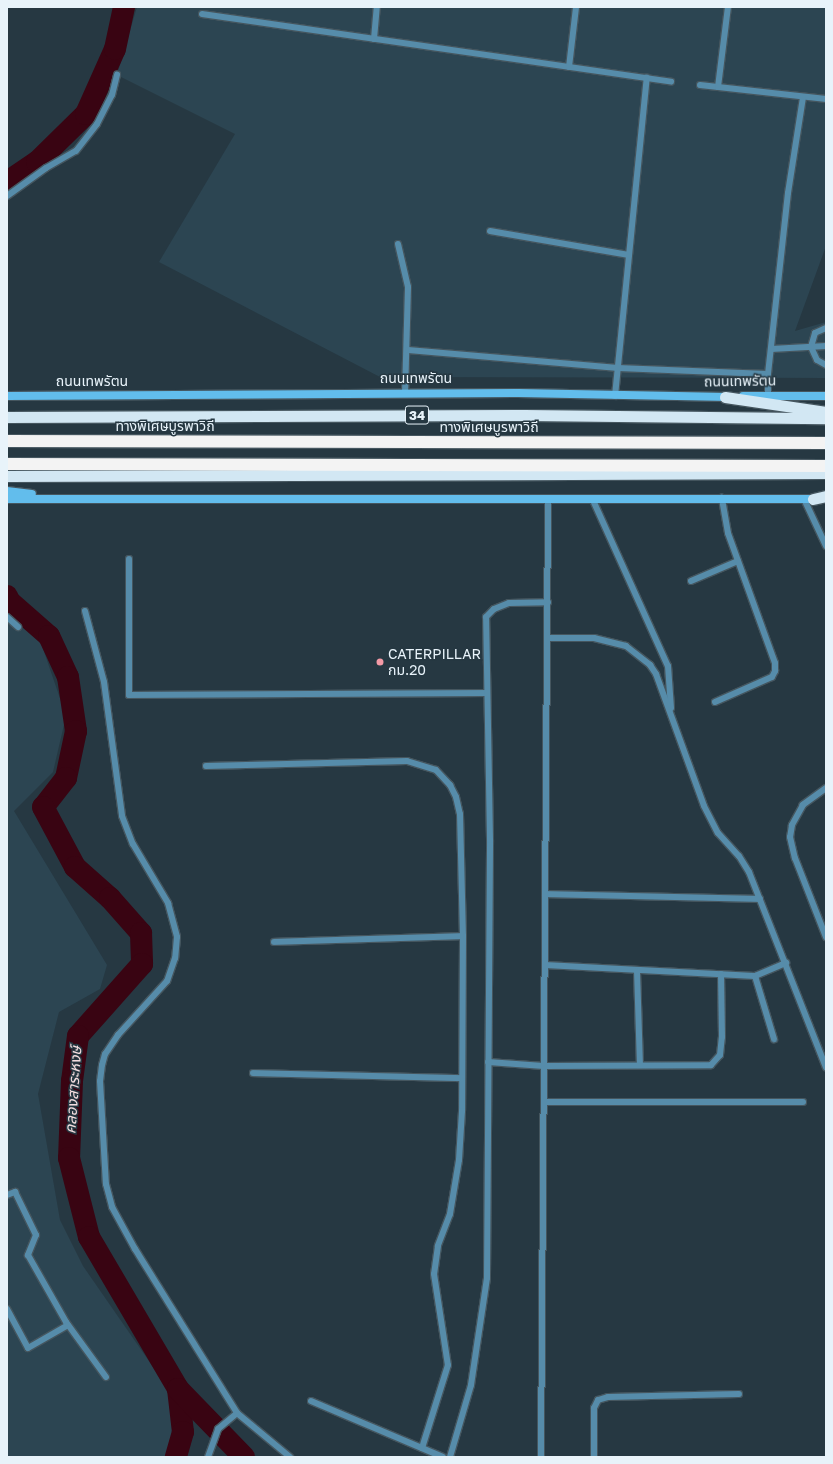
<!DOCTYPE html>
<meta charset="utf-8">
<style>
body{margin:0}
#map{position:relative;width:833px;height:1464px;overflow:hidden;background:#263842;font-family:"Golos Text","Noto Sans Thai",sans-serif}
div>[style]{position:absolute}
.built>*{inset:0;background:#2c4552}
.river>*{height:22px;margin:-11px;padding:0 11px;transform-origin:11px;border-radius:11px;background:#390412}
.roads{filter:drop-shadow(1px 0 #45565f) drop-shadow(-1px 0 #45565f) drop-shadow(0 1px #45565f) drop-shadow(0 -1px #45565f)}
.service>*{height:6px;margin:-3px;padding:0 3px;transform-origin:3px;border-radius:3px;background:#568caa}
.secondary>*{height:8px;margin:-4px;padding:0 4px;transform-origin:4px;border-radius:4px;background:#62bdec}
.trunk>*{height:11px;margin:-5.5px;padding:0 5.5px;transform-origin:5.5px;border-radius:5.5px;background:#d2e7f3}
.motorway>*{height:12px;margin:-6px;padding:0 6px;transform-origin:6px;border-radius:6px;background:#f3f3f3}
.dots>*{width:11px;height:11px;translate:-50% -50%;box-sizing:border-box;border:2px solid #263842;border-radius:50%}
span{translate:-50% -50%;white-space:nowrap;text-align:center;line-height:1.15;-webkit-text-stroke:3px #263842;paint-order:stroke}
.shield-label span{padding:1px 3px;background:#263842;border:1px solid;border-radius:3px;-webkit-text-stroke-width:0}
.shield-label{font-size:13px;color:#e8f3fa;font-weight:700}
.street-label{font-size:14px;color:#e8f3fa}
.poi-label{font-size:14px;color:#e8f3fa}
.left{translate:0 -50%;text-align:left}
.water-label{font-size:15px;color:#f5dee0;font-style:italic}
.frame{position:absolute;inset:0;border:8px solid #e8f3fa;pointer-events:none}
</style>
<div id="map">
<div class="built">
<div style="clip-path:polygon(137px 7px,826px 7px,826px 246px,795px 331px,826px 322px,826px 378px,380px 377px,159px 262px,235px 134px,117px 75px)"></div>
<div style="clip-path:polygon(7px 609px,39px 637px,66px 716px,53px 772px,14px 811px,107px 965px,100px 989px,59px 1012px,38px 1094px,60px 1220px,83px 1266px,169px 1390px,173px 1443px,167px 1457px,7px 1457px)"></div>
</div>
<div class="river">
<div style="left:7px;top:182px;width:36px;rotate:-34deg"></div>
<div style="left:37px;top:162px;width:69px;rotate:-44.4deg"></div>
<div style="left:86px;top:114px;width:71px;rotate:-66deg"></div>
<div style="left:115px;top:49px;width:43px;rotate:-77.9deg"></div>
<div style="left:7px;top:596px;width:5px;rotate:68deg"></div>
<div style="left:9px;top:601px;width:53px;rotate:41.2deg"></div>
<div style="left:49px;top:636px;width:45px;rotate:65.1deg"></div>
<div style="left:68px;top:677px;width:55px;rotate:81.6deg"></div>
<div style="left:76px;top:731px;width:48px;rotate:102deg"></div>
<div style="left:66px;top:778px;width:37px;rotate:128deg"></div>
<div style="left:43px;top:807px;width:68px;rotate:61.9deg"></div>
<div style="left:75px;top:867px;width:47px;rotate:41.5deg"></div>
<div style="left:110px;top:898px;width:47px;rotate:48.5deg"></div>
<div style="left:141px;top:933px;width:31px;rotate:88deg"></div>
<div style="left:142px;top:964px;width:96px;rotate:131.6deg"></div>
<div style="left:78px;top:1036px;width:45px;rotate:97.6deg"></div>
<div style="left:72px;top:1081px;width:77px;rotate:92.2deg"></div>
<div style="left:69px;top:1158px;width:81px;rotate:75.8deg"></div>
<div style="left:89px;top:1237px;width:176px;rotate:59.6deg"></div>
<div style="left:178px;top:1389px;width:43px;rotate:83.4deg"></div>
<div style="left:183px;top:1432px;width:26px;rotate:106deg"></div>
<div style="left:178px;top:1389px;width:95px;rotate:45.9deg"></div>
</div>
<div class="roads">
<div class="service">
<div style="left:202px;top:14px;width:474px;rotate:8.2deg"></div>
<div style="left:374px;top:39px;width:32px;rotate:-85deg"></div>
<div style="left:569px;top:67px;width:60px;rotate:-83.3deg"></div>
<div style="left:700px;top:85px;width:127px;rotate:6.3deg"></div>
<div style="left:718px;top:87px;width:81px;rotate:-82.9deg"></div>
<div style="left:7px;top:196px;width:48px;rotate:-35.7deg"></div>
<div style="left:46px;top:168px;width:34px;rotate:-30deg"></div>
<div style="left:76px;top:151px;width:34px;rotate:-52deg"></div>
<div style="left:97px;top:124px;width:33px;rotate:-63deg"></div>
<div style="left:112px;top:95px;width:21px;rotate:-76deg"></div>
<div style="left:490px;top:231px;width:141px;rotate:9.8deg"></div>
<div style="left:398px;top:244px;width:44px;rotate:76.9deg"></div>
<div style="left:408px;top:287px;width:107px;rotate:91.6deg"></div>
<div style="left:826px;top:328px;width:12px;rotate:156deg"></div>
<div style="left:815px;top:333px;width:15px;rotate:106deg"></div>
<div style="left:811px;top:347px;width:14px;rotate:65deg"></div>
<div style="left:817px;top:360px;width:10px;rotate:29deg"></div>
<div style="left:771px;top:349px;width:55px;rotate:-3.1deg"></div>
<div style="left:408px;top:350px;width:211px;rotate:4.9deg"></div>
<div style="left:618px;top:368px;width:150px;rotate:2.3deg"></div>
<div style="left:615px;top:396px;width:320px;rotate:-84.3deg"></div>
<div style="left:768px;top:396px;width:22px;rotate:-90deg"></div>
<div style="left:768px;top:374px;width:182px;rotate:-83.7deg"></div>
<div style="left:788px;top:193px;width:97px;rotate:-81.1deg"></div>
<div style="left:592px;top:498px;width:184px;rotate:65.7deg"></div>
<div style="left:668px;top:666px;width:42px;rotate:85.9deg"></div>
<div style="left:804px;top:499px;width:52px;rotate:64.9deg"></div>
<div style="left:129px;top:559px;width:136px;rotate:90deg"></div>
<div style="left:129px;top:695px;width:358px;rotate:-0.3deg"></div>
<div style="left:691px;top:581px;width:51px;rotate:-23.1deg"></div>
<div style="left:85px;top:611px;width:73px;rotate:75deg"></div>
<div style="left:104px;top:682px;width:135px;rotate:82.3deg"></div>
<div style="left:122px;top:816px;width:30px;rotate:69deg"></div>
<div style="left:133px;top:844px;width:69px;rotate:59.3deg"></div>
<div style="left:168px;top:903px;width:35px;rotate:75deg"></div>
<div style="left:177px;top:937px;width:21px;rotate:95deg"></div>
<div style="left:175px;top:958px;width:24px;rotate:109deg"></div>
<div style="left:167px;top:981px;width:73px;rotate:132.2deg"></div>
<div style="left:118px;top:1035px;width:23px;rotate:124deg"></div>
<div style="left:105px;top:1054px;width:11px;rotate:105deg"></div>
<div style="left:102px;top:1065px;width:16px;rotate:97deg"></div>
<div style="left:100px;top:1081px;width:103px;rotate:86.7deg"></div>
<div style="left:106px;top:1184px;width:24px;rotate:75deg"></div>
<div style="left:112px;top:1207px;width:48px;rotate:61.3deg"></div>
<div style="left:135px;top:1249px;width:193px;rotate:58.1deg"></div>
<div style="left:237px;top:1413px;width:69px;rotate:39.7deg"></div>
<div style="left:7px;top:617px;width:15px;rotate:42deg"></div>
<div style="left:547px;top:638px;width:47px"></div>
<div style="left:594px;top:638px;width:33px;rotate:14deg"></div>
<div style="left:626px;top:646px;width:31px;rotate:38deg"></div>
<div style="left:650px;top:665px;width:11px;rotate:56deg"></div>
<div style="left:656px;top:674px;width:140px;rotate:70deg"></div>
<div style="left:704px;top:806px;width:30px;rotate:63deg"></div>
<div style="left:718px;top:833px;width:31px;rotate:48deg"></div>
<div style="left:739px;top:856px;width:19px;rotate:58deg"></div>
<div style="left:749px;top:872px;width:210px;rotate:68.5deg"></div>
<div style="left:715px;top:702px;width:62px;rotate:-23.7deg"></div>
<div style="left:772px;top:677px;width:7px;rotate:-63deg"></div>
<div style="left:775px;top:671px;width:8px;rotate:-90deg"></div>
<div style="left:775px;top:663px;width:138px;rotate:-109.9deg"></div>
<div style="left:728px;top:533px;width:36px;rotate:-100deg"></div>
<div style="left:206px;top:766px;width:201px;rotate:-1.4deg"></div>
<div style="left:407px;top:761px;width:30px;rotate:17deg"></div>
<div style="left:436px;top:770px;width:21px;rotate:47deg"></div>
<div style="left:450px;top:785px;width:13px;rotate:63deg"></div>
<div style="left:456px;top:797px;width:17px;rotate:77deg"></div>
<div style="left:460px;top:814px;width:122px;rotate:88.6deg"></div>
<div style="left:463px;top:936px;width:175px;rotate:90.3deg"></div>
<div style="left:462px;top:1111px;width:49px;rotate:93.5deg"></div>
<div style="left:459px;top:1160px;width:55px;rotate:99.5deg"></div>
<div style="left:450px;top:1214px;width:34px;rotate:111deg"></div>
<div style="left:438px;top:1246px;width:28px;rotate:98deg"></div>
<div style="left:434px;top:1274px;width:92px;rotate:81.3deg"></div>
<div style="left:448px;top:1365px;width:87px;rotate:107.4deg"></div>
<div style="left:826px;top:788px;width:29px;rotate:144deg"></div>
<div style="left:803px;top:805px;width:23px;rotate:119deg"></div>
<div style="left:792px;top:825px;width:12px;rotate:99deg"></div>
<div style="left:790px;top:837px;width:22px;rotate:77deg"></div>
<div style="left:795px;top:858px;width:85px;rotate:68.6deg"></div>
<div style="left:545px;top:894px;width:215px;rotate:1.3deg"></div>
<div style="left:274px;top:942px;width:189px;rotate:-1.8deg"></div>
<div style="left:545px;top:965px;width:210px;rotate:3deg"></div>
<div style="left:755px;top:976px;width:34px;rotate:-23deg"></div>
<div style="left:637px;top:971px;width:94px;rotate:88.2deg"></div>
<div style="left:755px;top:976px;width:66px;rotate:73.2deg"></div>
<div style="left:488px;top:1062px;width:56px;rotate:4.1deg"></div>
<div style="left:544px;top:1066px;width:167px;rotate:-0.3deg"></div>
<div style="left:711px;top:1065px;width:13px;rotate:-48deg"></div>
<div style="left:720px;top:1055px;width:18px;rotate:-84deg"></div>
<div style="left:722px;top:1037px;width:63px;rotate:-90.9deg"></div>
<div style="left:253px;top:1073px;width:209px;rotate:1.4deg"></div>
<div style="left:544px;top:1102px;width:259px"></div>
<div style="left:7px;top:1195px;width:9px;rotate:-21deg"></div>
<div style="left:15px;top:1192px;width:48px;rotate:64deg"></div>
<div style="left:36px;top:1235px;width:22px;rotate:112deg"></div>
<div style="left:28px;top:1255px;width:77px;rotate:60.4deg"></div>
<div style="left:66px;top:1322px;width:68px;rotate:54deg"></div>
<div style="left:7px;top:1309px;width:44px;rotate:61.7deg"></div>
<div style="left:28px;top:1348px;width:46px;rotate:-29.9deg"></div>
<div style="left:311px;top:1401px;width:143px;rotate:23deg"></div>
<div style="left:208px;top:1457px;width:30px;rotate:-70deg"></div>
<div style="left:218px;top:1429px;width:25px;rotate:-40deg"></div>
<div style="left:450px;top:1457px;width:75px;rotate:-73.7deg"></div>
<div style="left:471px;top:1385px;width:108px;rotate:-81.5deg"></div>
<div style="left:487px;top:1278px;width:438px;rotate:-89.6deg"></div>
<div style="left:490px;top:840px;width:223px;rotate:-91deg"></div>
<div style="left:486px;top:617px;width:11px;rotate:-45deg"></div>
<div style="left:494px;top:609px;width:16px;rotate:-22deg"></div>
<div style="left:509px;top:603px;width:39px;rotate:-1deg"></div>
<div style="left:541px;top:1457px;width:959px;rotate:-89.58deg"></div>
<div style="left:594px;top:1457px;width:49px;rotate:-90deg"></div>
<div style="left:594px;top:1408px;width:9px;rotate:-63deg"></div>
<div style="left:598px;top:1400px;width:10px;rotate:-17deg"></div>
<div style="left:608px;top:1397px;width:131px;rotate:-1.3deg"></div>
</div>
<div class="secondary">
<div style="left:7px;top:396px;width:511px;rotate:-0.34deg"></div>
<div style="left:518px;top:393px;width:211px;rotate:1.1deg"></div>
<div style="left:743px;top:396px;width:83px"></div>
<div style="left:7px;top:491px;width:25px;rotate:7deg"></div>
<div style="left:7px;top:499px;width:810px"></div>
</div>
<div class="trunk">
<div style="left:725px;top:397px;width:102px;rotate:8.4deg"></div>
<div style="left:7px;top:417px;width:517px;rotate:-0.22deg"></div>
<div style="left:524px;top:415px;width:302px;rotate:0.6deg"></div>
<div style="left:7px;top:476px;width:819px;rotate:-0.21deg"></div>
<div style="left:813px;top:499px;width:13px;rotate:-13deg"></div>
</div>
<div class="motorway">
<div style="left:7px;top:441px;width:819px;rotate:0.14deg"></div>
<div style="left:7px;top:464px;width:819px;rotate:0.14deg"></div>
</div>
</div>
<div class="dots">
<div style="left:380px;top:662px;background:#f49aa6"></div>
</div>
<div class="shield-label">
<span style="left:417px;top:415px">34</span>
</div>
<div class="street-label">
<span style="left:416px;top:378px">ถนนเทพรัตน</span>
<span style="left:92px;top:381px">ถนนเทพรัตน</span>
<span style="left:740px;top:381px;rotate:-1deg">ถนนเทพรัตน</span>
<span style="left:165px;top:426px">ทางพิเศษบูรพาวิถี</span>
<span style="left:489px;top:427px">ทางพิเศษบูรพาวิถี</span>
</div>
<div class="poi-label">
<span class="left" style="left:388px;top:662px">CATERPILLAR<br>กม.20</span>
</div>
<div class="water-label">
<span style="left:73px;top:1090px;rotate:-86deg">คลองสาระหงษ์</span>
</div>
<div class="frame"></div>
</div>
